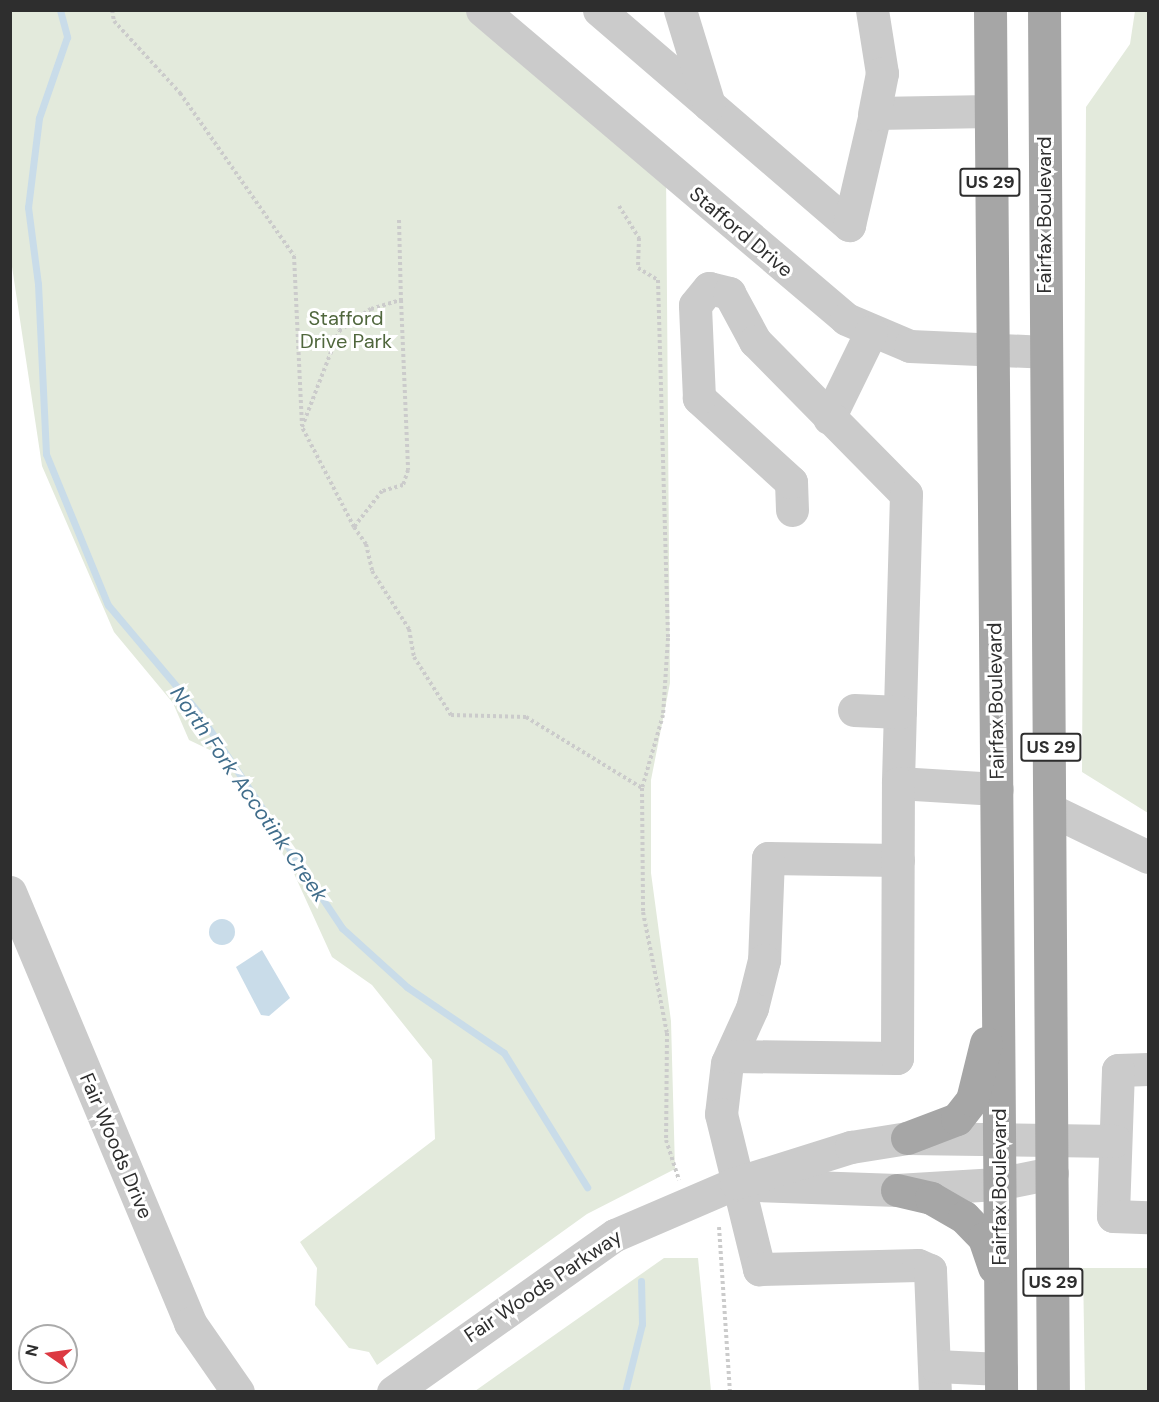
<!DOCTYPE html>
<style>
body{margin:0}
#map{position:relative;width:1159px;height:1402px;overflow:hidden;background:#fff;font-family:"DM Sans",sans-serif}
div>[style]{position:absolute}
.green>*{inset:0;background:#e3eadc}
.water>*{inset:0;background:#c9dce9}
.round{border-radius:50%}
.stream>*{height:7px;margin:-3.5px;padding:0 3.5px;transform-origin:3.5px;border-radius:3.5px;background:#c9dce9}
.path>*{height:4px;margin-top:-2px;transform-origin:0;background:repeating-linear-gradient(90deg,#cbcbcb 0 3px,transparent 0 6px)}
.minor>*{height:33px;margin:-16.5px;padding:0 16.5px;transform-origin:16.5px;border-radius:16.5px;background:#cbcbcb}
.major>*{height:33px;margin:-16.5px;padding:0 16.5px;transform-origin:16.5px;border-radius:16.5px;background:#a6a6a6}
span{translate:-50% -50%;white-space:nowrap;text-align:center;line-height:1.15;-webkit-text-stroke:6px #fff;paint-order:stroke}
.shield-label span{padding:2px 4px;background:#fff;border:2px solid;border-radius:4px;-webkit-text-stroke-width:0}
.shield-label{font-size:18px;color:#2e2e2e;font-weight:700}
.street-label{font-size:20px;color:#2e2e2e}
.park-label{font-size:20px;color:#50673d}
.water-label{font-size:21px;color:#406d8b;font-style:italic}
.frame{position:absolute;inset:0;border:12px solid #2e2e2e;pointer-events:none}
.north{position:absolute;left:18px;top:1324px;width:60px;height:60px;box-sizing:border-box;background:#fff;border:2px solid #ababab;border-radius:50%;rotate:283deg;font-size:16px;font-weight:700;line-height:24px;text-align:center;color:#2e2e2e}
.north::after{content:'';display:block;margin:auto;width:21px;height:27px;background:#dc3942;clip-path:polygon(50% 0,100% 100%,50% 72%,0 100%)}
</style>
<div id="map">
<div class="green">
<div style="clip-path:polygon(10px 11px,481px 11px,666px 169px,670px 683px,651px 780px,651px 873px,671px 1021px,675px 1169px,587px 1214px,377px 1365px,369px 1352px,349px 1348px,315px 1305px,317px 1268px,300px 1242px,435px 1139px,432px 1060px,372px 985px,332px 957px,291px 867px,226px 767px,212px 751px,189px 740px,173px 703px,114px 632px,42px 466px,11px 260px)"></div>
<div style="clip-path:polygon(1135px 11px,1148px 11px,1148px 813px,1082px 772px,1086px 107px,1130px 44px)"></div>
<div style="clip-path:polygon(664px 1258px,698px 1258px,711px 1391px,475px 1391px)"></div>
<div style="clip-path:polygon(1083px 1268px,1148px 1268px,1148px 1391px,1085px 1391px)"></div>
</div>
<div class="water">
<div class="round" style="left:209px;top:919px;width:26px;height:26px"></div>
<div style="clip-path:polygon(262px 950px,290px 998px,269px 1016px,261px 1015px,236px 967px)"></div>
</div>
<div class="stream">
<div style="left:60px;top:10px;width:28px;rotate:75deg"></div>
<div style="left:67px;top:37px;width:86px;rotate:109.1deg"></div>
<div style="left:39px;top:118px;width:90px;rotate:97deg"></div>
<div style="left:28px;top:207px;width:78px;rotate:82.6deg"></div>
<div style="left:38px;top:284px;width:170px;rotate:87.3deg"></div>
<div style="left:46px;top:454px;width:163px;rotate:67.7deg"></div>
<div style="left:108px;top:605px;width:140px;rotate:49.9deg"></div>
<div style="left:198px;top:712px;width:260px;rotate:56.3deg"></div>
<div style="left:342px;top:928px;width:88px;rotate:42.2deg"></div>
<div style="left:407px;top:987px;width:117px;rotate:34.2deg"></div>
<div style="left:504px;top:1053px;width:158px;rotate:58.2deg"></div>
<div style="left:625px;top:1392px;width:70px;rotate:-76deg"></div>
<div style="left:642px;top:1324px;width:43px;rotate:-91.3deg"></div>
</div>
<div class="path">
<div style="left:112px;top:10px;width:11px;rotate:80deg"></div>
<div style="left:114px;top:21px;width:98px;rotate:47.5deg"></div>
<div style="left:180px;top:93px;width:199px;rotate:55deg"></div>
<div style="left:294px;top:256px;width:170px;rotate:87.3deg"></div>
<div style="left:619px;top:206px;width:38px;rotate:58deg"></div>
<div style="left:639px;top:238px;width:30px;rotate:92deg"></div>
<div style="left:638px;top:268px;width:23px;rotate:31deg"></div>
<div style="left:658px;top:280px;width:358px;rotate:88.4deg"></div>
<div style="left:668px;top:638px;width:77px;rotate:93.7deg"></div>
<div style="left:663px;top:715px;width:76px;rotate:106deg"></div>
<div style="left:642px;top:788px;width:124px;rotate:89.5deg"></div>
<div style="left:643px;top:912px;width:123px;rotate:78.8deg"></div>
<div style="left:667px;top:1033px;width:107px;rotate:90.5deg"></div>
<div style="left:666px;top:1140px;width:42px;rotate:72deg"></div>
<div style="left:399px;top:220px;width:80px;rotate:88.6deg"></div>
<div style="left:354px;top:527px;width:113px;rotate:-117.5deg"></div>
<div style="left:302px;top:427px;width:103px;rotate:-68.9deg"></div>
<div style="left:339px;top:331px;width:39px;rotate:-35deg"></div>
<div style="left:371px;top:309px;width:31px;rotate:-17deg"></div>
<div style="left:401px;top:300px;width:170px;rotate:87.6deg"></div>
<div style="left:408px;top:470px;width:16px;rotate:108deg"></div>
<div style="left:403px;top:485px;width:22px;rotate:164deg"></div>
<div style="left:382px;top:491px;width:46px;rotate:127.9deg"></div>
<div style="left:354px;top:527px;width:21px;rotate:55deg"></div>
<div style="left:366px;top:544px;width:28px;rotate:77deg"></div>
<div style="left:372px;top:571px;width:69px;rotate:57.5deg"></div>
<div style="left:409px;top:629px;width:28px;rotate:80deg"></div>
<div style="left:414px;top:657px;width:69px;rotate:57.5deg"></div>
<div style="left:451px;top:715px;width:75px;rotate:1.5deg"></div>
<div style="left:526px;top:717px;width:136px;rotate:31.5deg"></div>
<div style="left:719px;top:1227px;width:165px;rotate:86.2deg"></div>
</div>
<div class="minor">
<div style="left:482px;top:10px;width:477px;rotate:40.3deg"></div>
<div style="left:846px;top:319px;width:69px;rotate:22.9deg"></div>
<div style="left:910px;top:346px;width:135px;rotate:2.5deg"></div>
<div style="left:599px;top:10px;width:330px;rotate:40.7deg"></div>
<div style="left:849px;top:225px;width:115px;rotate:-76.9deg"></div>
<div style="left:875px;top:113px;width:115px;rotate:-1deg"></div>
<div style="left:680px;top:10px;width:99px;rotate:73deg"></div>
<div style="left:872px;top:10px;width:64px;rotate:81deg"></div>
<div style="left:882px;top:73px;width:42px;rotate:101deg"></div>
<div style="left:829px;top:418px;width:96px;rotate:-64deg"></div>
<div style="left:792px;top:510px;width:28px;rotate:-92deg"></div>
<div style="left:791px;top:482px;width:125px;rotate:-137.6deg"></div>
<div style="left:699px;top:398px;width:93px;rotate:-92.5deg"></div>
<div style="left:695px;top:305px;width:22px;rotate:-51deg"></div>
<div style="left:709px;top:288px;width:21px;rotate:14deg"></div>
<div style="left:729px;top:293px;width:55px;rotate:61.6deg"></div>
<div style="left:755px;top:341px;width:215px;rotate:45.4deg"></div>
<div style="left:906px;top:494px;width:289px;rotate:91.6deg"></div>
<div style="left:898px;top:783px;width:99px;rotate:3.5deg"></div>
<div style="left:854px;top:710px;width:46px;rotate:2.5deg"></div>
<div style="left:1053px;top:811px;width:106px;rotate:25.8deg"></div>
<div style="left:898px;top:860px;width:130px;rotate:-179.1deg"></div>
<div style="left:768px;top:858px;width:102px;rotate:92.2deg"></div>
<div style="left:764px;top:960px;width:49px;rotate:104deg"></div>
<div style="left:752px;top:1008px;width:60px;rotate:114.4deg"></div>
<div style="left:727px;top:1063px;width:51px;rotate:96.7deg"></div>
<div style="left:721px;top:1114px;width:160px;rotate:76.2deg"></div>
<div style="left:759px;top:1269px;width:159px;rotate:-1.4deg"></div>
<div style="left:918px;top:1265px;width:13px;rotate:23deg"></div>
<div style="left:930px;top:1270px;width:122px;rotate:87.7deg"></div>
<div style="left:10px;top:892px;width:467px;rotate:67.3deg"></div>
<div style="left:190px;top:1323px;width:84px;rotate:55.2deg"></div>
<div style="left:732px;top:1056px;width:165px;rotate:0.7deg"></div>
<div style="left:897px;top:1058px;width:275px;rotate:-89.8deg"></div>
<div style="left:1148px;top:1069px;width:30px;rotate:178deg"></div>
<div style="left:1118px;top:1070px;width:146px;rotate:92deg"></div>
<div style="left:1113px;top:1216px;width:35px;rotate:2deg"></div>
<div style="left:756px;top:1185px;width:141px;rotate:2deg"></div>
<div style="left:897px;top:1190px;width:100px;rotate:-3.4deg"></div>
<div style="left:997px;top:1184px;width:56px;rotate:-11.3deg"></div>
<div style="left:936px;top:1366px;width:65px;rotate:2.6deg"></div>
<div style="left:393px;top:1392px;width:272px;rotate:-35.3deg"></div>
<div style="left:615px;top:1235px;width:132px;rotate:-23.3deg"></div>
<div style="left:736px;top:1183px;width:121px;rotate:-17.4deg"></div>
<div style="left:851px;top:1147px;width:57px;rotate:-9.1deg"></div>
<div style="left:907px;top:1138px;width:208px;rotate:0.8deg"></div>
</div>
<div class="major">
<div style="left:990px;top:10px;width:1382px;rotate:89.54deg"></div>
<div style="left:1044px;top:10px;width:1382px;rotate:89.63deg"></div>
<div style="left:907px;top:1138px;width:53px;rotate:-20.8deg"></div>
<div style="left:957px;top:1119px;width:24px;rotate:-52deg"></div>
<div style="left:972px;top:1100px;width:59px;rotate:-76.2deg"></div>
<div style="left:897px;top:1190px;width:35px;rotate:13deg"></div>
<div style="left:931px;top:1198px;width:38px;rotate:30deg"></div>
<div style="left:964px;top:1217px;width:29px;rotate:46deg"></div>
<div style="left:984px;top:1238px;width:31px;rotate:71deg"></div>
</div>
<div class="shield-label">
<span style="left:990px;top:182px">US 29</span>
<span style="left:1051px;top:747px">US 29</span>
<span style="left:1053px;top:1282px">US 29</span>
</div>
<div class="street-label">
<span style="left:1044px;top:215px;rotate:-90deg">Fairfax Boulevard</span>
<span style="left:741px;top:232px;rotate:40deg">Stafford Drive</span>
<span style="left:996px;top:701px;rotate:-91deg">Fairfax Boulevard</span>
<span style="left:116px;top:1146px;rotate:67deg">Fair Woods Drive</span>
<span style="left:999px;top:1187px;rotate:-90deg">Fairfax Boulevard</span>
<span style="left:543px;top:1286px;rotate:-34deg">Fair Woods Parkway</span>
</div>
<div class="park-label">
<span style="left:346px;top:330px">Stafford<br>Drive Park</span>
</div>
<div class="water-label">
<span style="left:249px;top:794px;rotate:55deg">North Fork Accotink Creek</span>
</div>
<div class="frame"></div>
<div class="north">N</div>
</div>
